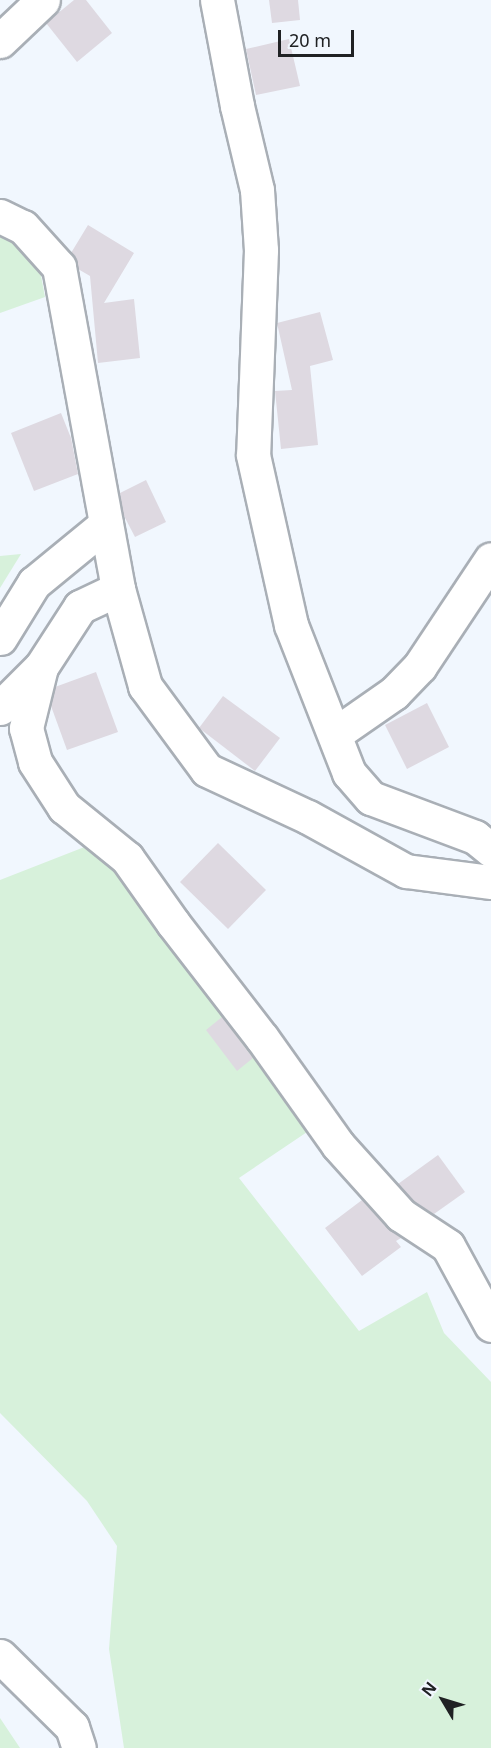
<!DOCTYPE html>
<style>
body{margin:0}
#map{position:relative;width:491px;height:1748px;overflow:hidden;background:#f1f7fe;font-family:"Noto Sans",sans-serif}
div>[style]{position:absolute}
.green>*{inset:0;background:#d7f1db}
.building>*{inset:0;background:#ded9e1}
.roads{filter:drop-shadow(2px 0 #a9afb6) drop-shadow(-2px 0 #a9afb6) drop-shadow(0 2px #a9afb6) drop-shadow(0 -2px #a9afb6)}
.minor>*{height:33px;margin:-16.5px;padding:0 16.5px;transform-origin:16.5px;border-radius:16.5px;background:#fff}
span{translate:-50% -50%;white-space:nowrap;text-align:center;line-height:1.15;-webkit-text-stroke:5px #f1f7fe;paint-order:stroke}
.north{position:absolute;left:413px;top:1670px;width:60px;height:60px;-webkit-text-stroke:4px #f1f7fe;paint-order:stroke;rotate:308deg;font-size:16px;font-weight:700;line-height:24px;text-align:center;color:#202224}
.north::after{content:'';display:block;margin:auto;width:21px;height:27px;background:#202224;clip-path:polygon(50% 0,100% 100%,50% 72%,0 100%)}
.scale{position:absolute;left:278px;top:30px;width:76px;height:27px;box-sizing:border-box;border:3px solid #202224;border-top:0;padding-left:8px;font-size:18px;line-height:21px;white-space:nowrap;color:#202224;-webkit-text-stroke:4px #f1f7fe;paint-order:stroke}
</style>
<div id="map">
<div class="green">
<div style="clip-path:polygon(0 229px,39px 265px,45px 297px,0 313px)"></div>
<div style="clip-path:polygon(21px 554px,0 588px,0 556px)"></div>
<div style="clip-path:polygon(87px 846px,122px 863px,313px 1128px,239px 1178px,359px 1331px,427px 1292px,444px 1333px,491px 1382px,491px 1748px,124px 1748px,109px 1649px,117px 1546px,87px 1501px,0 1413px,0 880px)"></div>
<div style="clip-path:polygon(0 1718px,20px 1748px,0 1748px)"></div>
</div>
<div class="building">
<div style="clip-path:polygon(74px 0,86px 0,112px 33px,77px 62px,46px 23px)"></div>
<div style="clip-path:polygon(269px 0,298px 0,300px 20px,272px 23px)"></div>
<div style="clip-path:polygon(289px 39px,300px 86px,256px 95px,246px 49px)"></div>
<div style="clip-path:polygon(88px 225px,134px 253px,104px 303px,134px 299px,140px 358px,98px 363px,90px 276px,78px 269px,71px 253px)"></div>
<div style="clip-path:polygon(320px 312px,333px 360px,310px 366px,318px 445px,281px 449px,275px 391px,292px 390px,277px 323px)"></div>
<div style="clip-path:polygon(61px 413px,71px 438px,78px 474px,34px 491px,11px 433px)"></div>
<div style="clip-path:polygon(146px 480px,166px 522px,135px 537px,123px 514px,120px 493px)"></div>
<div style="clip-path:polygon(96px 672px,118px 732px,67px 750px,51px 706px,55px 687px)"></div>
<div style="clip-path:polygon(223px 696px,280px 738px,255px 771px,199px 728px)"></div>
<div style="clip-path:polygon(427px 703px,449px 747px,407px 769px,385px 725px)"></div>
<div style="clip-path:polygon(218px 843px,266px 890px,228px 929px,180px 882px)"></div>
<div style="clip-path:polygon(222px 1017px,253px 1058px,237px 1071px,206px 1030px)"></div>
<div style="clip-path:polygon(438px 1155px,465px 1192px,434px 1214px,413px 1201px,398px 1184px)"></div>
<div style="clip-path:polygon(362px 1200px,387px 1228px,401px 1238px,396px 1241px,401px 1247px,362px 1276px,325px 1228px)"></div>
</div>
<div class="roads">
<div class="minor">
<div style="left:217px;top:0;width:108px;rotate:79.3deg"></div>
<div style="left:237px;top:106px;width:86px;rotate:76.6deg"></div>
<div style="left:257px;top:190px;width:60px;rotate:86.2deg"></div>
<div style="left:261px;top:250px;width:205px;rotate:92.2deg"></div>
<div style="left:253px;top:455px;width:174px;rotate:77.4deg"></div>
<div style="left:291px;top:625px;width:159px;rotate:68.6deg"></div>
<div style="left:349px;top:773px;width:33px;rotate:49deg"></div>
<div style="left:371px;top:798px;width:111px;rotate:20.6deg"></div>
<div style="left:475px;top:837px;width:21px;rotate:39deg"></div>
<div style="left:0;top:41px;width:59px;rotate:-43.6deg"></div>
<div style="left:0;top:216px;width:25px;rotate:26deg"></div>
<div style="left:23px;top:227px;width:54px;rotate:48deg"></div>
<div style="left:59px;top:267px;width:327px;rotate:79.6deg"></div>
<div style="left:118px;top:589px;width:101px;rotate:74.4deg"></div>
<div style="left:145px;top:686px;width:104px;rotate:53.6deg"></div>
<div style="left:207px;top:770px;width:111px;rotate:25deg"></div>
<div style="left:308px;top:817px;width:112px;rotate:28.9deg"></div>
<div style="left:406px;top:871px;width:86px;rotate:7.4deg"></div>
<div style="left:118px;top:589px;width:42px;rotate:154.7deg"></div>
<div style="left:80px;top:607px;width:72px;rotate:123deg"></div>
<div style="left:41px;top:667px;width:63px;rotate:103.8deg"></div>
<div style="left:26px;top:728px;width:35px;rotate:75deg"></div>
<div style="left:35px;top:762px;width:54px;rotate:57.2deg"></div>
<div style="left:64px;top:807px;width:81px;rotate:39deg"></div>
<div style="left:127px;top:858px;width:80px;rotate:54.7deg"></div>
<div style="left:173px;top:923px;width:145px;rotate:52.3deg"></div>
<div style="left:262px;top:1038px;width:131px;rotate:54.6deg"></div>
<div style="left:338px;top:1145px;width:94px;rotate:48deg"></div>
<div style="left:401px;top:1215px;width:56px;rotate:33.4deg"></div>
<div style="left:448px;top:1246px;width:90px;rotate:61.4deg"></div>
<div style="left:0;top:638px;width:65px;rotate:-58.3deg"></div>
<div style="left:34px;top:583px;width:93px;rotate:-39.3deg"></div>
<div style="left:0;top:708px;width:58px;rotate:-45deg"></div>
<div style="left:335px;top:734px;width:72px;rotate:-34.8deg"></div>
<div style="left:394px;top:693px;width:37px;rotate:-46deg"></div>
<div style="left:420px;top:666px;width:128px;rotate:-56.4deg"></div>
<div style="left:0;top:1656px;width:101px;rotate:44.6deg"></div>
<div style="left:72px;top:1727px;width:22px;rotate:72deg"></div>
</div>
</div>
<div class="north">N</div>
<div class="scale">20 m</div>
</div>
